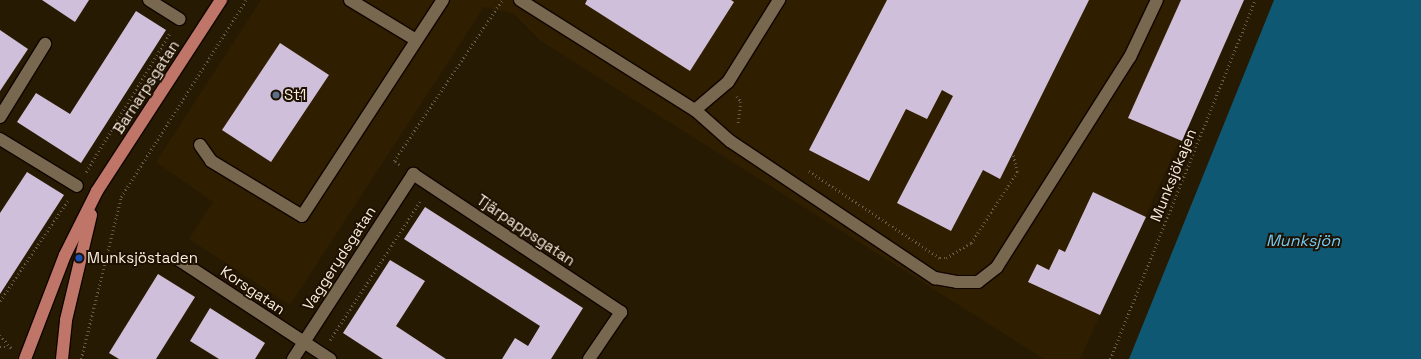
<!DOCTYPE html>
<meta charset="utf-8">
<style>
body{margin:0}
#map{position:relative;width:1421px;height:359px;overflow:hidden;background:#271a03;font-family:"Space Grotesk",sans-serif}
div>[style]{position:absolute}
.built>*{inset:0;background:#2f1e00}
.water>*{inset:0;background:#0f5874}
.building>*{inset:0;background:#d0bfda}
.path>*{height:2.5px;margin-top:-1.25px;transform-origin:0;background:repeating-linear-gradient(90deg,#675b47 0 1px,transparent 0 4px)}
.roads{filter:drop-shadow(1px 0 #100500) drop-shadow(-1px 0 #100500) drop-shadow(0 1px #100500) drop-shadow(0 -1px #100500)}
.minor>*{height:12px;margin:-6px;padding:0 6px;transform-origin:6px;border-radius:6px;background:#78684f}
.major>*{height:12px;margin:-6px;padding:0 6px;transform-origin:6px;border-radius:6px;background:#bf7668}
.dots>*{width:11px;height:11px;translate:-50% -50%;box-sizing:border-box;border:2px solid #1e1100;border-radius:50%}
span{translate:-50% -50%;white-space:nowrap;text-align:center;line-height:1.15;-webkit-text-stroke:4px #1e1100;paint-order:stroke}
.street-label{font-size:15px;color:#f7eddf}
.poi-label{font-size:15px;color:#f7eddf}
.left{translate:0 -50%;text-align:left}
.water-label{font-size:16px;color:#73ccf7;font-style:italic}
</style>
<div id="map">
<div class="built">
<div style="clip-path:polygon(261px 0,1244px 0,1080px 359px,1044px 359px,541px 41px,514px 14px,484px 7px,290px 305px,189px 239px,213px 202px,156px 162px)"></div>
</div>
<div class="water">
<div style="clip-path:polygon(1274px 0,1421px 0,1421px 359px,1129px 359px)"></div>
</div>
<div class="building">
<div style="clip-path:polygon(42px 0,89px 0,75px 22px)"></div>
<div style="clip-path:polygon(587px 0,731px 0,734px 2px,690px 71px,585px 4px)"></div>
<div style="clip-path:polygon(887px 0,1089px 0,1000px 179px,983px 170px,951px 231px,897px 203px,953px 96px,942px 90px,927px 119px,906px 109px,869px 181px,809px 150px)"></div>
<div style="clip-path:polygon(1181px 0,1244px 0,1182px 141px,1128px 118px)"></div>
<div style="clip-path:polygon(136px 11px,166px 30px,81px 163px,17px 122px,36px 93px,70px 114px)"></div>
<div style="clip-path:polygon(0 30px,28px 49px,0 91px)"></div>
<div style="clip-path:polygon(280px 43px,329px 75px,271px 162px,222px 130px)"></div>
<div style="clip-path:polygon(27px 172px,64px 195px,0 294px,0 213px)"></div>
<div style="clip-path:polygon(1093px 192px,1146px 217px,1100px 315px,1028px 282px,1037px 264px,1049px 270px,1059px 249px,1065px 252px)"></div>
<div style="clip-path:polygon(425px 207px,583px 308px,551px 359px,502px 359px,515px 338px,528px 346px,540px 326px,404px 239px)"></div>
<div style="clip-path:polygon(390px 260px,425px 281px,396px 326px,446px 359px,383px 359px,343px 333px)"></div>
<div style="clip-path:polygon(158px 274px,195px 297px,156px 359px,119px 359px,109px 353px)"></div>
<div style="clip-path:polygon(210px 308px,265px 343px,255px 359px,219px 359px,190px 341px)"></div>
</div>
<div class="path">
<div style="left:737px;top:96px;width:7px;rotate:56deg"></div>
<div style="left:741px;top:102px;width:23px;rotate:97deg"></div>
<div style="left:399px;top:165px;width:6px;rotate:-141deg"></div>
<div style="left:394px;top:161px;width:194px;rotate:-56.1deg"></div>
<div style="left:809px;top:171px;width:157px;rotate:33.6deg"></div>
<div style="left:940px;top:258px;width:6px"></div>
<div style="left:946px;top:258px;width:29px;rotate:-31deg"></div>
<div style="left:971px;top:243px;width:85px;rotate:-57.1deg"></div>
<div style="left:1017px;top:172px;width:18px;rotate:-103deg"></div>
<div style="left:86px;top:172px;width:162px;rotate:-58.9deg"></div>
<div style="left:0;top:301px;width:122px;rotate:-56deg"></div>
<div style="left:0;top:335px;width:18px;rotate:49deg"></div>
<div style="left:330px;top:340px;width:167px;rotate:-57deg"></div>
<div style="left:0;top:347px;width:7px"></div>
<div style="left:81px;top:359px;width:167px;rotate:-76.1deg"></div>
<div style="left:121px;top:197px;width:233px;rotate:-57.6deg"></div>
<div style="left:1110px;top:359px;width:387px;rotate:-68deg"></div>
</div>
<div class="roads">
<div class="minor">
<div style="left:149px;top:0;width:36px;rotate:32deg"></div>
<div style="left:350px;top:0;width:77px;rotate:31.2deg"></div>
<div style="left:520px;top:0;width:207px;rotate:32.2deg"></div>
<div style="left:695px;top:110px;width:47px;rotate:41.5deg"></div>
<div style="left:730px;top:141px;width:247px;rotate:33.8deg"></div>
<div style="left:935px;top:278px;width:22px;rotate:10deg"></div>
<div style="left:957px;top:282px;width:21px"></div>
<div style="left:978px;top:282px;width:24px;rotate:-38deg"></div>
<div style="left:997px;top:267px;width:249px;rotate:-57.7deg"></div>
<div style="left:1130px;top:57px;width:63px;rotate:-64.7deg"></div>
<div style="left:695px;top:110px;width:43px;rotate:-40.3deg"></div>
<div style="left:728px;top:82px;width:97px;rotate:-58.1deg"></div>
<div style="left:0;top:117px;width:86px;rotate:-58.3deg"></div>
<div style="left:0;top:139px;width:90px;rotate:31.4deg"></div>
<div style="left:200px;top:145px;width:19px;rotate:55deg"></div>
<div style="left:211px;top:161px;width:106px;rotate:31.1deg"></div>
<div style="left:302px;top:216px;width:258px;rotate:-56.9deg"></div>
<div style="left:179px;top:260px;width:181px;rotate:33.3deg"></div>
<div style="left:293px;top:359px;width:221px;rotate:-57deg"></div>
<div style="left:413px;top:174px;width:250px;rotate:33.6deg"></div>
<div style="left:621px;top:312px;width:57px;rotate:124.2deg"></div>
</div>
<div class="major">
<div style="left:25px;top:359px;width:111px;rotate:-69deg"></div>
<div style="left:65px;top:255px;width:72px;rotate:-63.4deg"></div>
<div style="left:97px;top:191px;width:228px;rotate:-57deg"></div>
<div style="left:62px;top:359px;width:39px;rotate:-84deg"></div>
<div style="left:66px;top:320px;width:108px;rotate:-76.6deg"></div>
</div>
</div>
<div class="dots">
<div style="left:276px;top:95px;background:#5c6f8a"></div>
<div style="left:79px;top:258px;background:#1a4fb4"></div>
</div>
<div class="street-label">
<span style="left:146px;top:87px;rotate:-57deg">Barnarpsgatan</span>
<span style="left:1173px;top:175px;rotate:-68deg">Munksjökajen</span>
<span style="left:526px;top:230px;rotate:34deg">Tjärpappsgatan</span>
<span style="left:339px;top:258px;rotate:-57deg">Vaggerydsgatan</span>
<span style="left:253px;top:290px;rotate:34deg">Korsgatan</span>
</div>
<div class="poi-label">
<span class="left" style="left:284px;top:95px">St1</span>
<span class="left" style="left:87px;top:258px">Munksjöstaden</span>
</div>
<div class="water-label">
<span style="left:1303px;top:241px">Munksjön</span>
</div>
</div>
